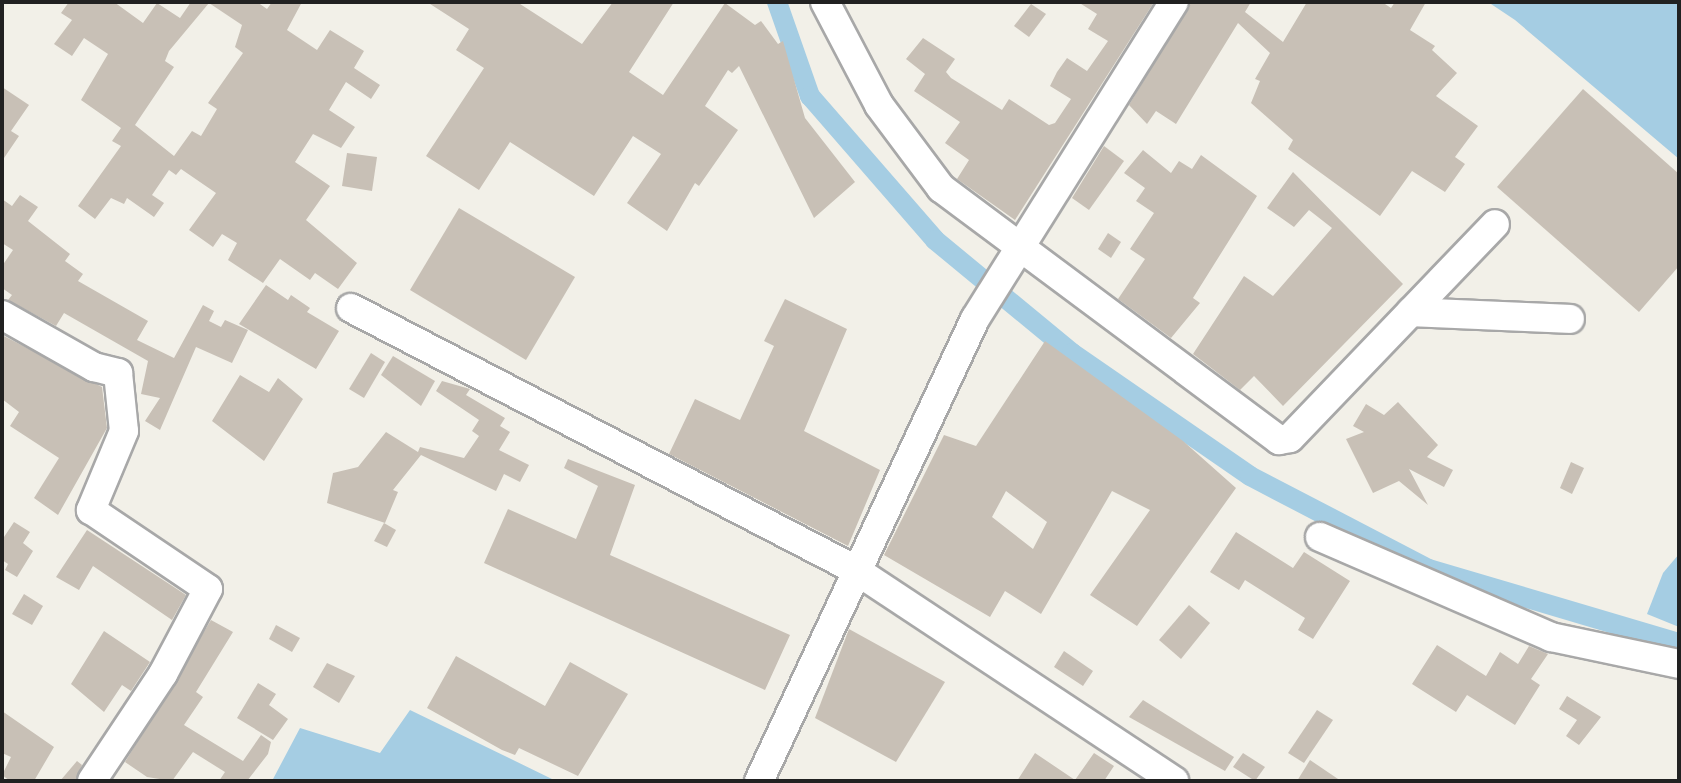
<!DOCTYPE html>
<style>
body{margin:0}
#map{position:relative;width:1681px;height:783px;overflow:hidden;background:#f2f0e8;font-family:"Public Sans",sans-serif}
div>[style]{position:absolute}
.water>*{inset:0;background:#a5cde3}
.canal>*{height:20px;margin:-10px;padding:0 10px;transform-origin:10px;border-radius:10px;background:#a5cde3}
.building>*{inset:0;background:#c8c0b6}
.roads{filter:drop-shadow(2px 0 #a8a8a8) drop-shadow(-2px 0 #a8a8a8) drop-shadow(0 2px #a8a8a8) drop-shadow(0 -2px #a8a8a8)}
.minor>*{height:28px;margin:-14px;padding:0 14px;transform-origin:14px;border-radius:14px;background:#fff}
span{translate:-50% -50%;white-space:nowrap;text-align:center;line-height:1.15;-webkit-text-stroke:6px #fff;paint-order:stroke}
.frame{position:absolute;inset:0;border:4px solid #212121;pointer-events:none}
</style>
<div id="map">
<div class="water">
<div style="clip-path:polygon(1488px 2px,1679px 2px,1679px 159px,1515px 20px)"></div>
<div style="clip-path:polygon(1679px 554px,1679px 627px,1647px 614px,1663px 573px)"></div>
<div style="clip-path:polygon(410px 710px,509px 758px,554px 780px,272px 781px,300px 728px,380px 753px)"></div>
</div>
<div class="canal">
<div style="left:777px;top:2px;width:100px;rotate:70.7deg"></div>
<div style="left:810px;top:96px;width:191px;rotate:49deg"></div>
<div style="left:935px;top:240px;width:178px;rotate:39.5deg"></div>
<div style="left:1072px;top:353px;width:216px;rotate:34.6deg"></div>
<div style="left:1250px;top:476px;width:202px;rotate:27.5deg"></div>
<div style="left:1429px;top:569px;width:261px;rotate:16.5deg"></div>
</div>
<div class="building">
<div style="clip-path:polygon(evenodd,69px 2px,114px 2px,143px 23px,157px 3px,180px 18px,191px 2px,257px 2px,267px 9px,272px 2px,302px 2px,287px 30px,317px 50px,330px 30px,364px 51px,354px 68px,380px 85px,371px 99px,346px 82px,329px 110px,355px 127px,341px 148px,313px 134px,295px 162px,330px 186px,306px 220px,357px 263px,338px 289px,315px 273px,310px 280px,280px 259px,263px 283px,228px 260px,237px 243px,222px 234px,213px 247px,189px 230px,216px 193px,181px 169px,176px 175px,169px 170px,152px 195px,164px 203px,154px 217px,127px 198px,124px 204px,111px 198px,95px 219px,78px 206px,121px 146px,112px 141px,121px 128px,81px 100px,108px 54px,84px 38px,72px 56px,54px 44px,72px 20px,61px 13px,69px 2px,209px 3px,242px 25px,235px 47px,243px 53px,208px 103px,217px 109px,201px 136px,192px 131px,174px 156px,135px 125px,174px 67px,165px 61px,169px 51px,209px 3px)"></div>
<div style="clip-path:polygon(427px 2px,517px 2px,582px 44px,613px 2px,674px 2px,629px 72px,663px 95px,725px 3px,755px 25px,761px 21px,778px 44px,783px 41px,805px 118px,855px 182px,814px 218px,739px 66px,732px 73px,728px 70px,705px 106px,738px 130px,699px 186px,695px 183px,667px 231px,627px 203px,661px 154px,633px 136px,594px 196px,510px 142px,479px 190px,426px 156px,484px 68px,456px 50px,469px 29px)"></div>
<div style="clip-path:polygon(1078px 2px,1154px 2px,1015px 220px,957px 179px,969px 160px,945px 143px,960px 122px,914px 91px,925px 74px,906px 59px,923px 38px,955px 59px,946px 72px,951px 78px,1002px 110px,1009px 99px,1049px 125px,1055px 123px,1071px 99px,1050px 86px,1057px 72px,1067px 58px,1087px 71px,1108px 41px,1088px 29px,1097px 14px)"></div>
<div style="clip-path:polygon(1191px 2px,1251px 2px,1245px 12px,1283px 42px,1307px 2px,1382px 2px,1391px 8px,1395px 2px,1426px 2px,1410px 30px,1435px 46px,1432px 50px,1457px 73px,1436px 96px,1478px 126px,1455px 157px,1465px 164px,1445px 192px,1412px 171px,1380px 216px,1288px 149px,1293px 140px,1251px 103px,1260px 81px,1255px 79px,1270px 53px,1238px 23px,1176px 124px,1156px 111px,1147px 124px,1129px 105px)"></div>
<div style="clip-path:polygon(1031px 4px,1046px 14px,1029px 37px,1014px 26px)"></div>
<div style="clip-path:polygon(2px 87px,29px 105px,11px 131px,19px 136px,2px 161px)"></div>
<div style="clip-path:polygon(1583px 89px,1679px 174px,1679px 266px,1639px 312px,1497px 187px)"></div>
<div style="clip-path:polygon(1104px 146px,1124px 161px,1089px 210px,1072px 198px)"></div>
<div style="clip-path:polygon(1143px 150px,1171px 173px,1179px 161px,1192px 169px,1201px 155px,1257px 196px,1193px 298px,1200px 303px,1171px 338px,1118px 299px,1145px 259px,1130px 249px,1154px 213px,1136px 201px,1145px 188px,1124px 173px)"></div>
<div style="clip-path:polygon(347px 153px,377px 157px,372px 191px,342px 186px)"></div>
<div style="clip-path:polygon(1293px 172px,1403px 284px,1283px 406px,1254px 376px,1240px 390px,1193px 354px,1244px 276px,1273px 296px,1332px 228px,1309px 210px,1294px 227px,1267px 208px)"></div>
<div style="clip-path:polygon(20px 195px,38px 207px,28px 221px,70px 254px,65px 261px,83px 274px,78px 281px,148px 321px,137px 340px,174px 358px,203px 305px,214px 311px,209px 321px,221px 327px,225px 320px,248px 330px,232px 363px,196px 347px,160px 430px,145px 421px,160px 398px,141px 394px,148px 361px,64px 313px,56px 326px,8px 300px,12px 295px,2px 288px,2px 266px,13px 250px,2px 243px,2px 199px,12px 206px)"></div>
<div style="clip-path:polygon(459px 208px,575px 277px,526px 360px,410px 290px)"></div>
<div style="clip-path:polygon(1108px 233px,1121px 242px,1111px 258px,1098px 249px)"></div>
<div style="clip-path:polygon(266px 285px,288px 300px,291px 295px,310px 308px,307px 312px,339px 331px,316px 369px,239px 324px)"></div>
<div style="clip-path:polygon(785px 299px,847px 329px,804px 431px,880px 470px,848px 546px,669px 454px,695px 399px,740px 420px,774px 346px,764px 341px)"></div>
<div style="clip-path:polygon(2px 335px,102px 387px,107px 428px,58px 515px,34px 498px,59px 458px,10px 426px,19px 412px,2px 399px)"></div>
<div style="clip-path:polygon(evenodd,1045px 341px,1183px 441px,1236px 488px,1137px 626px,1090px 595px,1150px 510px,1112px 491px,1041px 614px,1005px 591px,990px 617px,884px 555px,944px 435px,976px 446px,1045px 341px,1006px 491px,1047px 522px,1033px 549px,992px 517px,1006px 491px)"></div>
<div style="clip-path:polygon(371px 353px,385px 362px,364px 398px,349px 389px)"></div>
<div style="clip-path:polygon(393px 356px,435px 381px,421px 406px,381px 375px)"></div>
<div style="clip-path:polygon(240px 375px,269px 392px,278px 378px,303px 399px,264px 461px,212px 421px)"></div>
<div style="clip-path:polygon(442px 381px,470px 389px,466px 395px,505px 418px,500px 426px,510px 432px,499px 450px,529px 465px,520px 482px,504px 474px,496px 491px,421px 455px,393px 490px,398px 492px,385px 523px,327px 503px,333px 473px,358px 467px,386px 432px,418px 452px,420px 447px,464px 458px,479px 436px,472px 431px,479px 420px,436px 391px)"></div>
<div style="clip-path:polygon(1398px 402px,1438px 445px,1427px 457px,1453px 470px,1444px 487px,1409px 469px,1428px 505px,1399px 481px,1373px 493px,1346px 439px,1364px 432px,1353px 426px,1366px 404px,1384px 415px)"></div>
<div style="clip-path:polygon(568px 459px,635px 485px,610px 555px,790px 635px,765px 690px,484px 563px,508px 509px,576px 539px,598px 486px,564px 468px)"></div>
<div style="clip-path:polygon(1571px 462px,1584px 468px,1572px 494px,1560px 488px)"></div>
<div style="clip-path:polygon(14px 522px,30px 532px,23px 543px,33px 551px,17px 577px,5px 570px,8px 564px,2px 560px,2px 540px)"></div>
<div style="clip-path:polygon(384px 523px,396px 530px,387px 547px,374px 541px)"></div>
<div style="clip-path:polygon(87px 530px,186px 595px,172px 620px,93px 566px,79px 590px,56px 577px)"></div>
<div style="clip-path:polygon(1236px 532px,1293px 568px,1304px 552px,1350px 581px,1313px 639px,1298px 630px,1305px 618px,1245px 580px,1239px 590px,1210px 572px)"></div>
<div style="clip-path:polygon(24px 594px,43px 606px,32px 625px,12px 614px)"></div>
<div style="clip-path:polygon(1189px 605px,1210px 623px,1181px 659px,1159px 640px)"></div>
<div style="clip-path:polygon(211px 620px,233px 632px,196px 692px,203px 697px,184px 725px,243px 761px,261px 735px,271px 742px,268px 754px,247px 781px,219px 781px,225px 772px,193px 752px,172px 781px,147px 777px,125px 762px)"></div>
<div style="clip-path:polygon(276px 625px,300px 638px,292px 652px,269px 639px)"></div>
<div style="clip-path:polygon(849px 629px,945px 682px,896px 762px,815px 718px)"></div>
<div style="clip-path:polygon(104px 631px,150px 662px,131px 691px,122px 685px,104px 712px,71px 684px)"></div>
<div style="clip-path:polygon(1437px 645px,1486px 676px,1500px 652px,1518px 664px,1529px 646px,1548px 654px,1531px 679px,1540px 685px,1515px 725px,1467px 695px,1456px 712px,1412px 684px)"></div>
<div style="clip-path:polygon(1064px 651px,1093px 671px,1083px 686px,1054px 667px)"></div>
<div style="clip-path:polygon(456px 656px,545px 706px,570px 662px,628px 694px,578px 776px,519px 748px,515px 755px,502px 750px,427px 708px)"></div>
<div style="clip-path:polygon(327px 663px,355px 676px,339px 703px,313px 687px)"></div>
<div style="clip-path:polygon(258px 683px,276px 694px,269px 705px,288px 719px,273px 740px,237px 718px)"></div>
<div style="clip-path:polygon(1567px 696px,1601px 717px,1579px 745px,1566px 736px,1577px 720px,1559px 709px)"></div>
<div style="clip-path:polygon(1143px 700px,1234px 757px,1225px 771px,1129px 717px)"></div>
<div style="clip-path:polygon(1317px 710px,1333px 720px,1304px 763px,1288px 753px)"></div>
<div style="clip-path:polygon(2px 711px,54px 747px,34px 781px,10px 781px,2px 775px,11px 757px,2px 753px)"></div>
<div style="clip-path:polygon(1035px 753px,1075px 780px,1094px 753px,1114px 766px,1104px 781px,1017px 781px)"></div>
<div style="clip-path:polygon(1243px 753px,1265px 767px,1255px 781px,1233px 767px)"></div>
<div style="clip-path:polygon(1310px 760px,1341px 781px,1297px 781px)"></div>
<div style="clip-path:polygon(77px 761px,82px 765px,75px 781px,60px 781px)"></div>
</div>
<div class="roads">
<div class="minor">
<div style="left:825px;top:2px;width:116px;rotate:62.3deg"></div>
<div style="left:879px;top:105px;width:104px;rotate:53.2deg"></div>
<div style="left:941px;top:188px;width:422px;rotate:36.7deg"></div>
<div style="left:1279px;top:440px;width:11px;rotate:-10deg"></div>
<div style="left:1290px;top:438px;width:296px;rotate:-46.2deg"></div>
<div style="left:351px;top:308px;width:567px;rotate:27.42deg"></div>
<div style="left:854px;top:569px;width:384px;rotate:33.5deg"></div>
<div style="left:1411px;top:312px;width:159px;rotate:2.5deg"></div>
<div style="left:2px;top:315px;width:106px;rotate:29.5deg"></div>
<div style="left:94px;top:367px;width:25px;rotate:14deg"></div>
<div style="left:118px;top:373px;width:58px;rotate:84.1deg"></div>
<div style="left:124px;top:431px;width:86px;rotate:112.7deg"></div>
<div style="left:91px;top:510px;width:141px;rotate:34deg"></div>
<div style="left:208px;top:589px;width:96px;rotate:117.9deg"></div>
<div style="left:163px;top:674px;width:128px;rotate:123.6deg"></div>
<div style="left:1320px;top:537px;width:252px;rotate:23.4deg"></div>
<div style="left:1551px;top:637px;width:131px;rotate:11.9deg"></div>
<div style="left:759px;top:781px;width:510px;rotate:-64.94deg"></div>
<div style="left:975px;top:319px;width:374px;rotate:-57.9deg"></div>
</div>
</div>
<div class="frame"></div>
</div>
